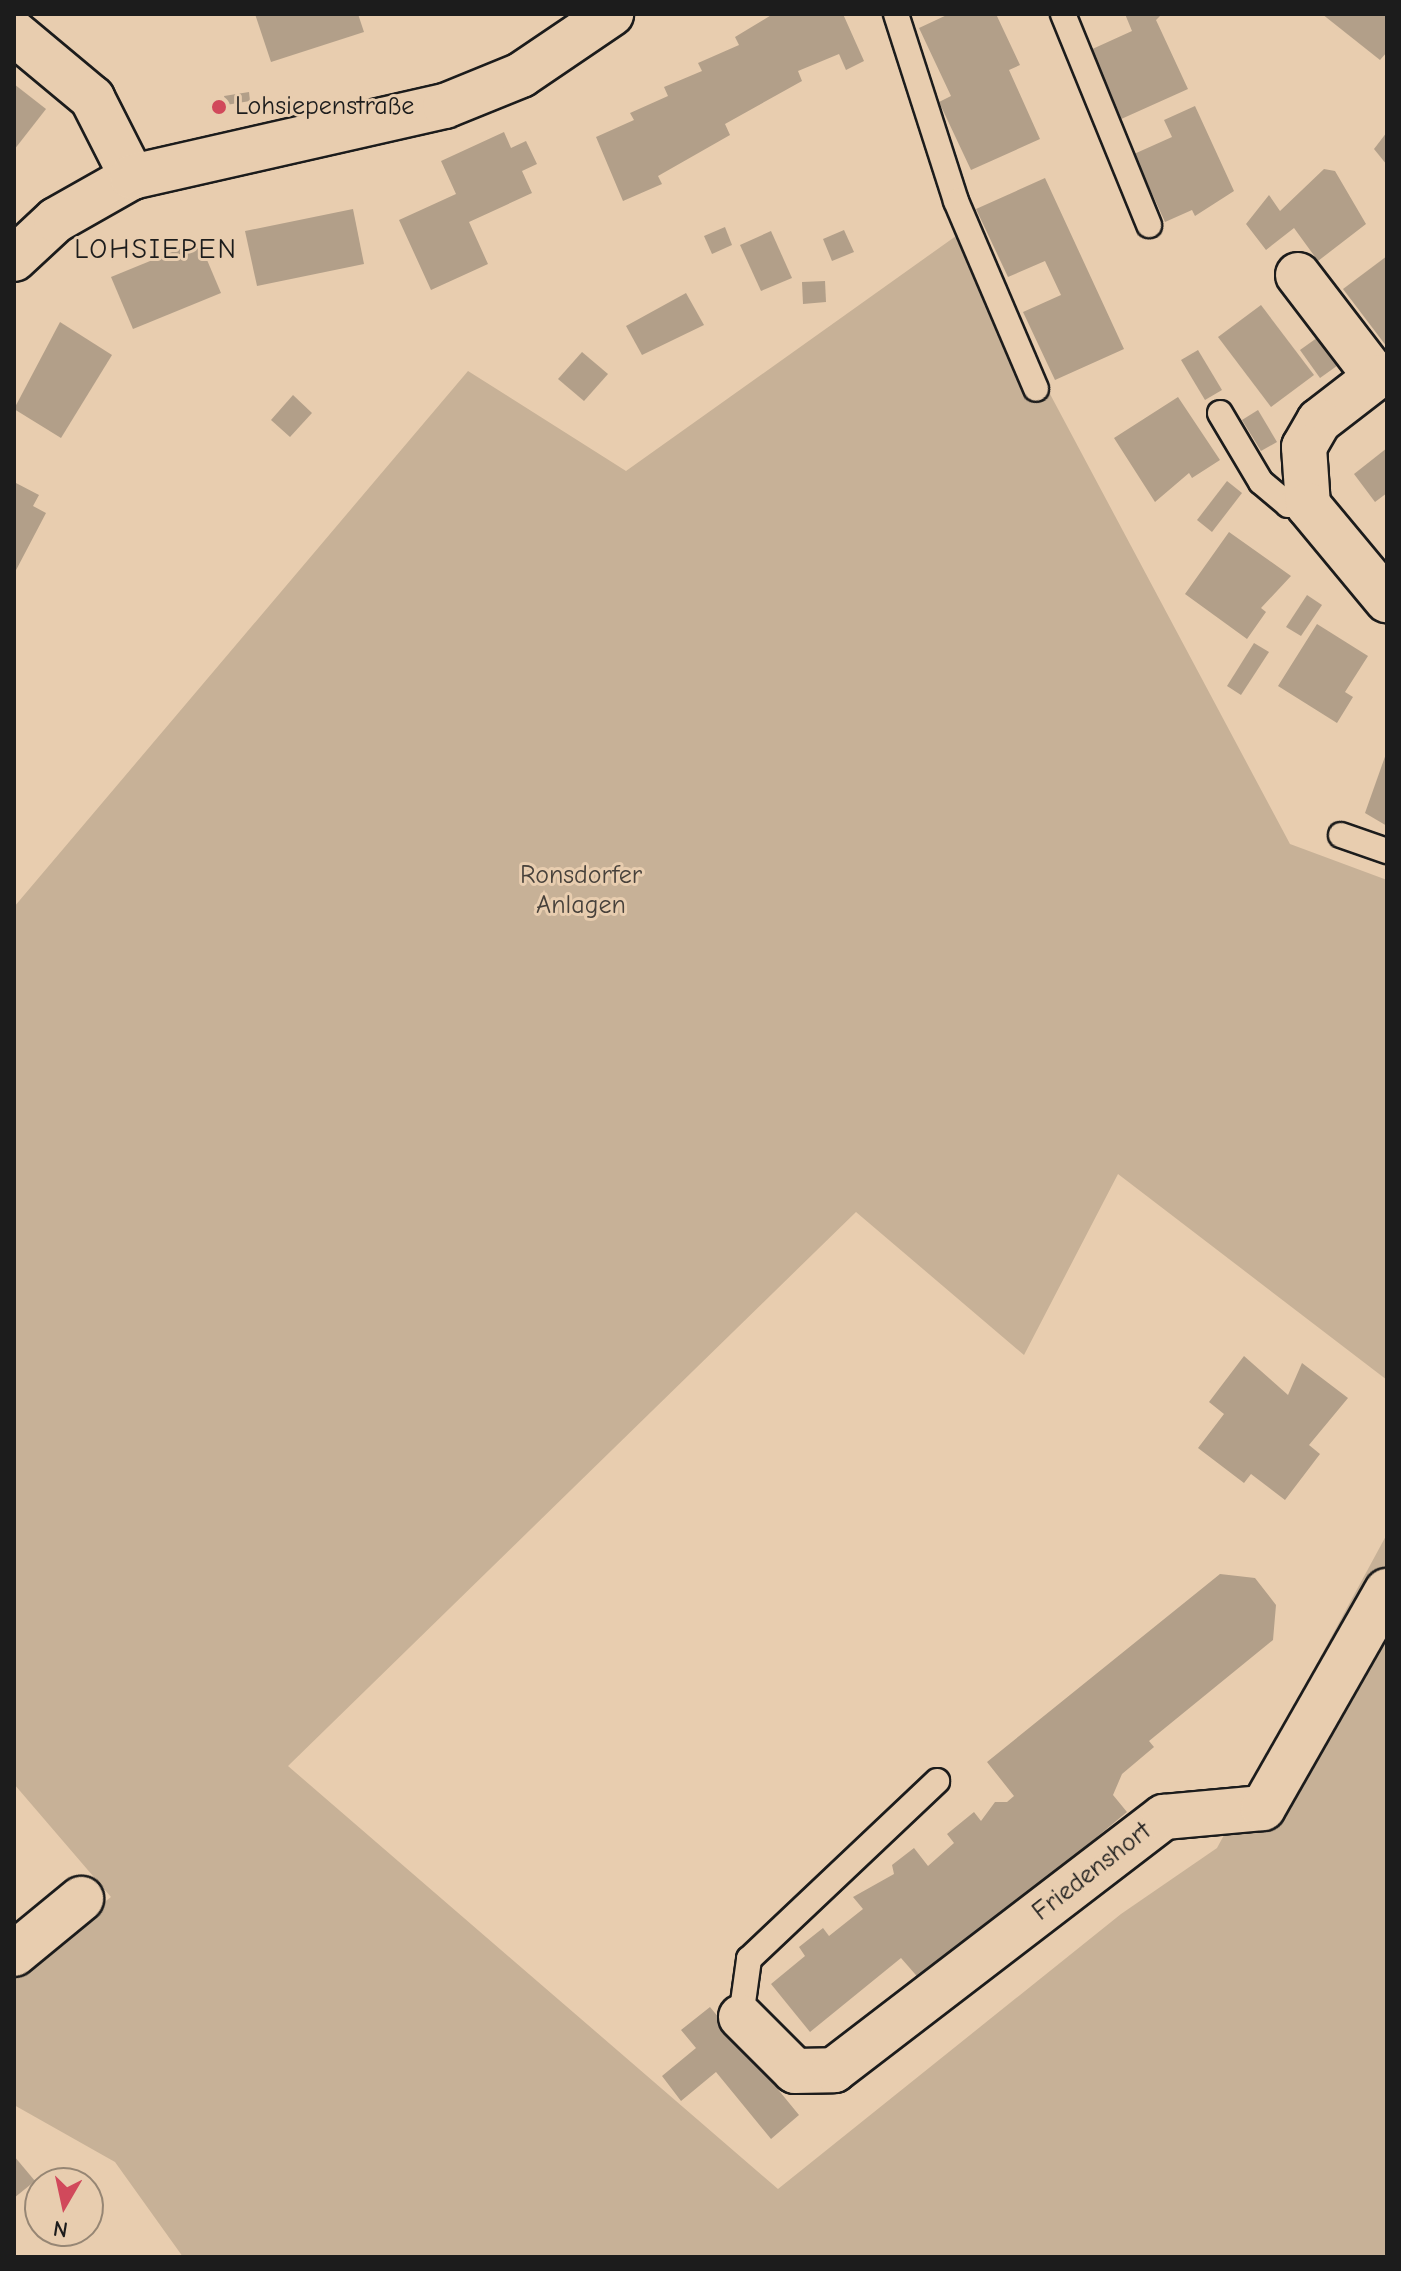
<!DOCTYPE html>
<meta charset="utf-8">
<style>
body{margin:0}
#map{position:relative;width:1401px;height:2271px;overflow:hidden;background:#e8cdaf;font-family:"Comic Neue",sans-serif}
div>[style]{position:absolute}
.green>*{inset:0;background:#c7b197}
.building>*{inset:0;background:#b29f89}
.roads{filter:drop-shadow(2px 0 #1c1c1c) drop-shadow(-2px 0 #1c1c1c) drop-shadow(0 2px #1c1c1c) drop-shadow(0 -2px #1c1c1c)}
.service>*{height:24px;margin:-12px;padding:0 12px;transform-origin:12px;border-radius:12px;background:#e8cdaf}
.minor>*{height:44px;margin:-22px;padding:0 22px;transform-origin:22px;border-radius:22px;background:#e8cdaf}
.tertiary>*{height:44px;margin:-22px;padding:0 22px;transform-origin:22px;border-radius:22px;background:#e8cdaf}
.dots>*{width:22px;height:22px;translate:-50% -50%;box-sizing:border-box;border:4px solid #e8cdaf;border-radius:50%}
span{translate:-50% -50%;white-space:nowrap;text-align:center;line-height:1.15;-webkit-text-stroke:6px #e8cdaf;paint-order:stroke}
.poi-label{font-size:26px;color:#1c1c1c}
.left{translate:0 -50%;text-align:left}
.park-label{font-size:26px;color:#47413b}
.street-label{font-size:26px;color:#1c1c1c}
.neighbourhood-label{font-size:28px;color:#1c1c1c;letter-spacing:2px}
.frame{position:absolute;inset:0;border:16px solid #1c1c1c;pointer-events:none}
.north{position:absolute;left:24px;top:2167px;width:80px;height:80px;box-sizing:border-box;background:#e8cdaf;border:2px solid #968674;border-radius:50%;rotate:189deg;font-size:22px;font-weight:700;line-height:32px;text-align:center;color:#1c1c1c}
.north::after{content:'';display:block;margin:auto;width:28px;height:36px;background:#d1495b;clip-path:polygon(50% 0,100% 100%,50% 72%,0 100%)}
</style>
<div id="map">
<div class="green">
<div style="clip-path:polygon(963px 231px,1290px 844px,1387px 880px,1387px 1380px,1118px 1174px,1024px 1355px,856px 1212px,288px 1766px,778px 2189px,1121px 1914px,1217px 1848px,1387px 1534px,1387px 2257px,183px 2257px,115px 2162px,14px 2105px,14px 1972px,111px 1897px,14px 1784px,14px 907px,468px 371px,626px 471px)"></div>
</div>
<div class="building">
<div style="clip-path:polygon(255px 14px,358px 14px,364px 32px,271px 62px)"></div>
<div style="clip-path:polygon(773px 14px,843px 14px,864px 61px,846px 70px,839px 54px,798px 71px,802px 81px,725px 124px,730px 135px,658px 176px,662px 184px,623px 201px,596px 137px,634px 120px,630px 113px,668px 96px,664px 87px,702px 71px,698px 63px,739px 45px,735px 37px)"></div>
<div style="clip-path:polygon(949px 14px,996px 14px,1020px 65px,1009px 70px,1040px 139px,971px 170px,939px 102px,951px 96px,919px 28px)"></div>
<div style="clip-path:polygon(1125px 14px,1162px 14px,1156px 20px,1188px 89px,1119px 120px,1088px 51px,1132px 31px)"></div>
<div style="clip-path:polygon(1322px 14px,1387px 14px,1387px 52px,1380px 60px)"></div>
<div style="clip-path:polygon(14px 84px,46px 109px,14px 150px)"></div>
<div style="clip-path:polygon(249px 92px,250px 101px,226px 105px,224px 96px)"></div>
<div style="clip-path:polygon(1195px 106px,1234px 191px,1195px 216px,1192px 210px,1165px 222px,1134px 154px,1172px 137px,1164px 120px)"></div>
<div style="clip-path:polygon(504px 132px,511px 148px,526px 141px,537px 164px,522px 171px,532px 193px,469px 222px,488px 264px,431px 290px,399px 220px,456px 194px,441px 161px)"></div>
<div style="clip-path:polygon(1387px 132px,1387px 165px,1374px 149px)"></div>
<div style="clip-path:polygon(1324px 169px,1335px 171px,1366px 224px,1318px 261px,1294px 228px,1266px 250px,1246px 224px,1269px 195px,1280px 211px)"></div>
<div style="clip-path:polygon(1045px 178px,1124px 349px,1055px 380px,1023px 312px,1061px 295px,1045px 261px,1008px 277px,976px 209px)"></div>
<div style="clip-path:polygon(353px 209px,364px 264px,257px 286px,245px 231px)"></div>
<div style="clip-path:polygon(725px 227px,732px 245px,712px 254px,704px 236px)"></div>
<div style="clip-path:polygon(844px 230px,854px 252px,832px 261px,823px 239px)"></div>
<div style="clip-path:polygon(771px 231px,792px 278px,761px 291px,740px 245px)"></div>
<div style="clip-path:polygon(199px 241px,221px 293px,133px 329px,111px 277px)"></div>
<div style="clip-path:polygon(1387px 256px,1387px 347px,1343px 289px)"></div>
<div style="clip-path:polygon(825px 281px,826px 302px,803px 304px,802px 282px)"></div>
<div style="clip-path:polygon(686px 293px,704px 325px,642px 355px,626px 326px)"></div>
<div style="clip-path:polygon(1261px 305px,1314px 375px,1271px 407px,1218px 337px)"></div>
<div style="clip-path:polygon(60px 322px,112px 355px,61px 438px,14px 409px)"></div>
<div style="clip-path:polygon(1328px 330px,1348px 358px,1320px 378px,1300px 350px)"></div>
<div style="clip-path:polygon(1198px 350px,1222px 390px,1205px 400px,1181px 360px)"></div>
<div style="clip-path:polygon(582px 352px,608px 374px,584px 401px,558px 379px)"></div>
<div style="clip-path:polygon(293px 395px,312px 413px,290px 437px,271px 420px)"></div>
<div style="clip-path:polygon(1178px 397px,1220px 460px,1192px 478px,1189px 473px,1155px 502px,1114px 438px)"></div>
<div style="clip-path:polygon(1258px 410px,1277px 442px,1261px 451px,1242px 420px)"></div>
<div style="clip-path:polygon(1387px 448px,1387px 493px,1375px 502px,1354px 474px)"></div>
<div style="clip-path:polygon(1227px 481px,1242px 493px,1212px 532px,1197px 520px)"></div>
<div style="clip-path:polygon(14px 482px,39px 495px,33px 506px,46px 513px,14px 574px)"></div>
<div style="clip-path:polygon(1229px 532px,1291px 576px,1261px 608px,1266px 612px,1247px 639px,1185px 594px)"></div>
<div style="clip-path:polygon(1307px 595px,1322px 605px,1301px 636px,1286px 627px)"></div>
<div style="clip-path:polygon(1317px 624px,1368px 656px,1345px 692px,1353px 697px,1337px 723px,1278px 686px)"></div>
<div style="clip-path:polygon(1254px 643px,1269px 652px,1241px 695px,1227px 686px)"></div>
<div style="clip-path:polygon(1387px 751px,1387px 826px,1365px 813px)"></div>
<div style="clip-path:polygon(1244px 1356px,1288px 1395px,1302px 1363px,1348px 1398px,1309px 1445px,1320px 1454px,1285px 1500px,1251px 1474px,1244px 1483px,1198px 1448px,1224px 1414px,1209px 1402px)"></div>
<div style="clip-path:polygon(1220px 1574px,1255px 1578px,1276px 1605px,1273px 1640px,1149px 1741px,1154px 1747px,1122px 1774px,1113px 1795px,1127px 1812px,922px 1982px,901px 1958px,810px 2032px,771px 1984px,805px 1956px,799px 1947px,823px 1928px,829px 1936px,863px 1909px,853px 1897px,894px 1874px,892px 1865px,914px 1848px,928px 1866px,954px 1843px,947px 1834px,974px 1812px,981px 1821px,995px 1802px,1007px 1802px,1014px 1796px,987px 1762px)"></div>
<div style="clip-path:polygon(710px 2007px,799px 2115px,771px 2139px,716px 2072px,681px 2101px,662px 2076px,696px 2048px,681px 2030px)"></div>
<div style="clip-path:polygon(14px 2156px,35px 2181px,14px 2198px)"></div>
</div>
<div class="roads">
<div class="service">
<div style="left:896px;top:14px;width:196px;rotate:72.2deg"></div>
<div style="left:956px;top:201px;width:204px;rotate:66.9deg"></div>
<div style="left:1063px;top:14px;width:228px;rotate:67.8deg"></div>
<div style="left:1220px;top:413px;width:80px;rotate:59.3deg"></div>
<div style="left:1261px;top:482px;width:35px;rotate:40deg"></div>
<div style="left:1288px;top:505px;width:20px"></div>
<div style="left:1341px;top:835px;width:49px;rotate:19.2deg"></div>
<div style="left:741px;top:2017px;width:59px;rotate:-82.1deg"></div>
<div style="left:749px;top:1959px;width:259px;rotate:-43.4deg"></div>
</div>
<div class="minor">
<div style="left:14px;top:33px;width:102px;rotate:39.8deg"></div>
<div style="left:92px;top:98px;width:89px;rotate:63.1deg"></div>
<div style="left:1298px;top:275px;width:128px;rotate:52.6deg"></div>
<div style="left:1376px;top:377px;width:72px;rotate:142.3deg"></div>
<div style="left:1319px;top:421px;width:30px;rotate:120deg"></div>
<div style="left:1304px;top:447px;width:58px;rotate:86.1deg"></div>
<div style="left:1308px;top:505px;width:124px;rotate:50.3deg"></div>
<div style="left:14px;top:1954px;width:87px;rotate:-39.4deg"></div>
<div style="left:741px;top:2017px;width:76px;rotate:45deg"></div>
<div style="left:795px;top:2071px;width:39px;rotate:-1deg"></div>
<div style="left:834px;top:2070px;width:416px;rotate:-37.5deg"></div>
<div style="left:1164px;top:1817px;width:99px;rotate:-5.2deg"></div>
<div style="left:1263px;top:1808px;width:250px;rotate:-60.3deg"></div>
</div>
<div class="tertiary">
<div style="left:14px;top:259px;width:57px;rotate:-42.9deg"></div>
<div style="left:56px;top:220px;width:87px;rotate:-29.5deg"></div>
<div style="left:132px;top:177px;width:321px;rotate:-12.8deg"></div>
<div style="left:445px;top:106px;width:82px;rotate:-22.2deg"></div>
<div style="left:521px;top:75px;width:109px;rotate:-34.1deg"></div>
</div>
</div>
<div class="dots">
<div style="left:219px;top:107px;background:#d1495b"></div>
</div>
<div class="poi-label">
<span class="left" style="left:235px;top:107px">Lohsiepenstraße</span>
</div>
<div class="park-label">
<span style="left:581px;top:891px">Ronsdorfer<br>Anlagen</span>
</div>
<div class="street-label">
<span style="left:1092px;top:1872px;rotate:-38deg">Friedenshort</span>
</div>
<div class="neighbourhood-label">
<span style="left:156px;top:249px">LOHSIEPEN</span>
</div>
<div class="frame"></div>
<div class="north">N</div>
</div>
